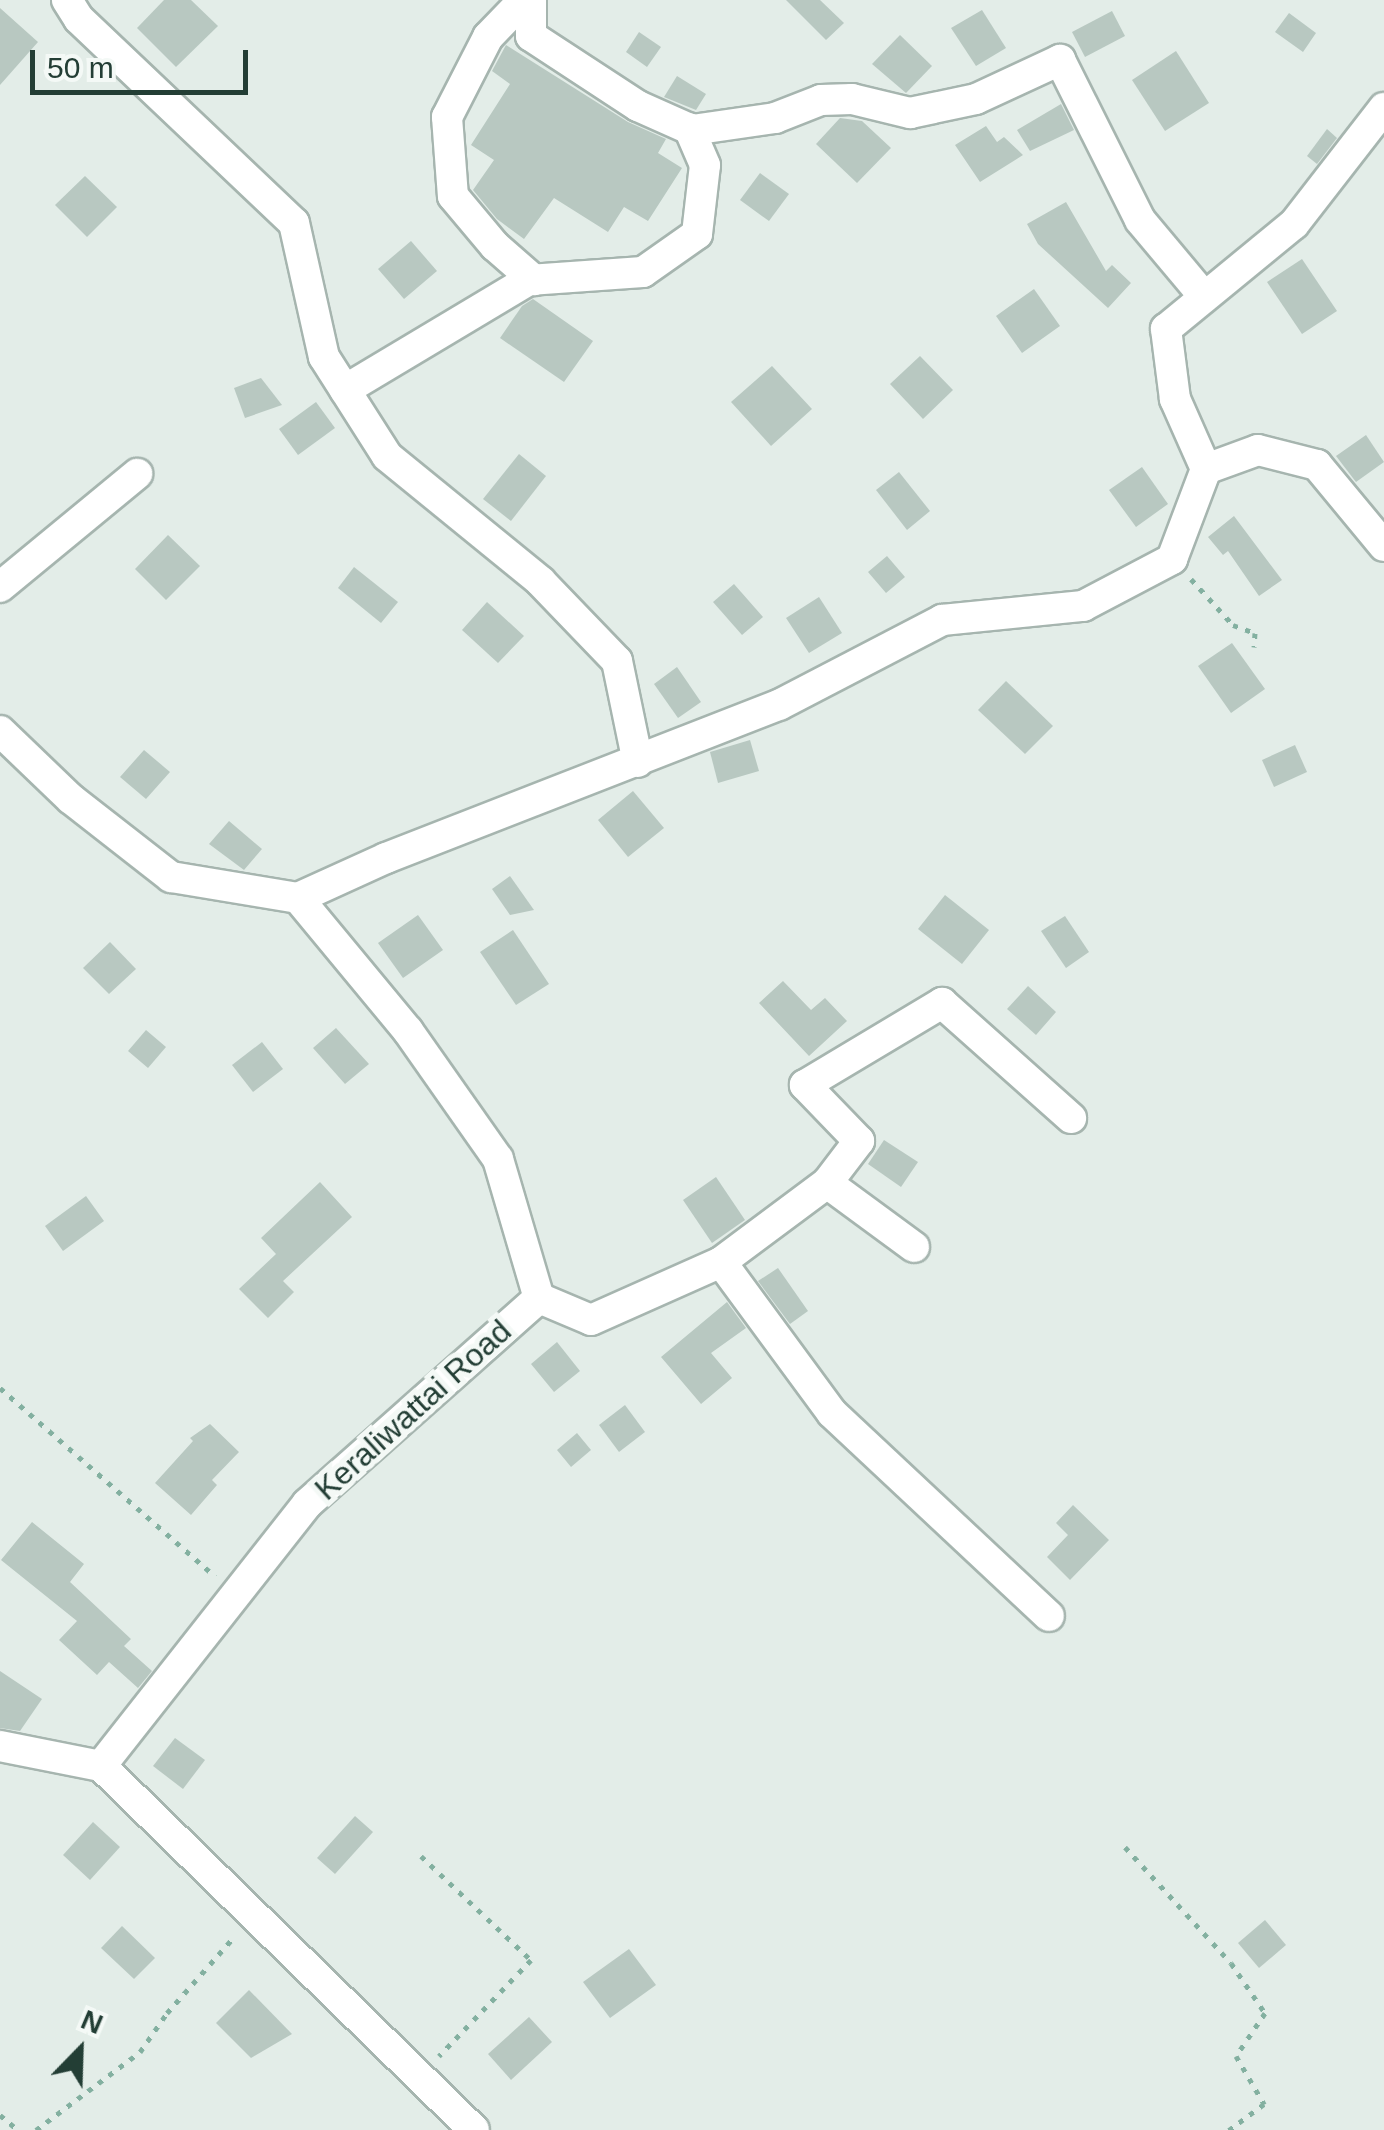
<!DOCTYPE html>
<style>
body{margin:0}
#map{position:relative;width:1384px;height:2130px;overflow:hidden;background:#e3ede8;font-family:Helvetica,sans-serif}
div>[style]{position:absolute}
.building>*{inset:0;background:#b8c8c1}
.path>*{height:5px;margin-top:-2.5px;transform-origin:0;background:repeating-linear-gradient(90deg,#83b0a0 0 5px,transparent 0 13px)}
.roads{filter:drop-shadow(2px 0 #a6b5af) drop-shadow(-2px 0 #a6b5af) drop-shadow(0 2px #a6b5af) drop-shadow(0 -2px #a6b5af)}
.minor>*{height:30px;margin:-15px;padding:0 15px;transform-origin:15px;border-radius:15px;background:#fff}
span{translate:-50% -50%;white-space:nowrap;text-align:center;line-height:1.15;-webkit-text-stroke:10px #f4f9f6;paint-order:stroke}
.street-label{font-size:32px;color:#233e35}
.north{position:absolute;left:30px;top:2000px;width:100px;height:100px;-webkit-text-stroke:8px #f4f9f6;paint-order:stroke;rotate:23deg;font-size:28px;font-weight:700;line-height:40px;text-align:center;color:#233e35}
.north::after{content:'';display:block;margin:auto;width:35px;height:45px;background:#233e35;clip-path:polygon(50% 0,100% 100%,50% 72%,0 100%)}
.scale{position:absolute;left:30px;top:50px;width:218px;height:45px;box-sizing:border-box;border:5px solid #233e35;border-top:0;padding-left:12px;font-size:30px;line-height:35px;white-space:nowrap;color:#233e35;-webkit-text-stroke:8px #f4f9f6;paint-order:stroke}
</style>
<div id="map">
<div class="building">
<div style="clip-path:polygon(164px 0,191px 0,218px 26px,176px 67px,137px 28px)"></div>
<div style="clip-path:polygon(786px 0,820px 0,844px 23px,826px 40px)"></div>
<div style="clip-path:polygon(0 8px,38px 42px,0 85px)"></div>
<div style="clip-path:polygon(982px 10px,1006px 48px,976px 66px,951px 28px)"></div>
<div style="clip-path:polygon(1112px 11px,1125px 36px,1085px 57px,1072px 32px)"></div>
<div style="clip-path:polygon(1289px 13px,1316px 33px,1303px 52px,1275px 32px)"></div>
<div style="clip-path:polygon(639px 32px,661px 47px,647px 67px,626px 52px)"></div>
<div style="clip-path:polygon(900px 35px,932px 66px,906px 93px,872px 64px)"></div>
<div style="clip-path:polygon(506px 45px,628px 122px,666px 139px,658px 153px,682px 168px,648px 221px,624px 207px,608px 232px,554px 198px,524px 239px,497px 219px,473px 190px,494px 160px,471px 145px,510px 84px,492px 71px)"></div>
<div style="clip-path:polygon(1176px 51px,1209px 103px,1165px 131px,1132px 80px)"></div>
<div style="clip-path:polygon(677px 76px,706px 94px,696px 110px,664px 97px)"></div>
<div style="clip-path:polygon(1061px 104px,1074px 130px,1030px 151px,1017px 130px)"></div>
<div style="clip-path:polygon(840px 118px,862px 121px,891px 148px,857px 183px,816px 144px)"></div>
<div style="clip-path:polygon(986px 126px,997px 142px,1004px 137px,1023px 155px,980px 182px,955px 145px)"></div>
<div style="clip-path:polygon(1327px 129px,1337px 138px,1317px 164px,1307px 156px)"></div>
<div style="clip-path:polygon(760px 173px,789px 194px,769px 221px,740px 200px)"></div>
<div style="clip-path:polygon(85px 176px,117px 207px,87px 237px,55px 205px)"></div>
<div style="clip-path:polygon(1066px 202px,1106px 271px,1112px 265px,1131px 283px,1108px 308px,1038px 244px,1027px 224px)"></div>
<div style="clip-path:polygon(411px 241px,437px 271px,404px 299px,378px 269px)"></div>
<div style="clip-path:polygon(1302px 259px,1337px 311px,1302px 334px,1267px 282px)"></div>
<div style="clip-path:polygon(1034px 289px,1060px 326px,1022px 353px,996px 316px)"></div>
<div style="clip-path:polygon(533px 299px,593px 341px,564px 382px,500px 338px,522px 306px)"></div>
<div style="clip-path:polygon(920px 356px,953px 390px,923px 419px,890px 384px)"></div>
<div style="clip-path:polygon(772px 366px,812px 409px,771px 446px,731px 402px)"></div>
<div style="clip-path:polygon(261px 378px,282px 405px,245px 418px,234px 388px)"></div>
<div style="clip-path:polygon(316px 402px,335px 428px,298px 455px,279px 429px)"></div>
<div style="clip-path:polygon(1366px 435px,1384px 462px,1356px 482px,1336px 456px)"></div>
<div style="clip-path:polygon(519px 454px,546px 476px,511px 521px,483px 499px)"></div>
<div style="clip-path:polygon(1142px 467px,1168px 504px,1136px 527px,1109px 490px)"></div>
<div style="clip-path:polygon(899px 472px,930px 511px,907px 530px,876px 490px)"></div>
<div style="clip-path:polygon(1234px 516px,1282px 580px,1259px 596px,1228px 551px,1223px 555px,1208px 537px)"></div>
<div style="clip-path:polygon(168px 535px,200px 566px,166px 600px,135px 569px)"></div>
<div style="clip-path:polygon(887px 556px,905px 577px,886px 593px,868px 572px)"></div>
<div style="clip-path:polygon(354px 567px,398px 602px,381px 623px,338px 588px)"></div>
<div style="clip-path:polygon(734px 584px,763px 617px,742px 635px,713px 602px)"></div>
<div style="clip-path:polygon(819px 597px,842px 633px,809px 653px,786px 618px)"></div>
<div style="clip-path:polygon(487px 602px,524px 636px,498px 663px,462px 630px)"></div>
<div style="clip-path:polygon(1232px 643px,1265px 689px,1231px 713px,1198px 666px)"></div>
<div style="clip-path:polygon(677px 667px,701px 702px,678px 718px,654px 684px)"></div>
<div style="clip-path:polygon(1006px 681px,1053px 726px,1025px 754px,978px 710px)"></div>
<div style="clip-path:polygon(750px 740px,759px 771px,718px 783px,710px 752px)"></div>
<div style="clip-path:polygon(1295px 745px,1307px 772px,1274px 787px,1262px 760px)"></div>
<div style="clip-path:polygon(144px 750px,170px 772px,146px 799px,120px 777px)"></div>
<div style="clip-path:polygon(633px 791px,664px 828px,628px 857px,598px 820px)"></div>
<div style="clip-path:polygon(229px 821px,262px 849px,244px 870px,209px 844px)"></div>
<div style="clip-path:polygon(510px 876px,534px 910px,510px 915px,492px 889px)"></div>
<div style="clip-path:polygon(945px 895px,989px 930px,962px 964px,918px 929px)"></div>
<div style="clip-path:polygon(418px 915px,443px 950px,403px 978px,378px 943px)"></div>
<div style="clip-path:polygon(1065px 916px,1089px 952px,1066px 968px,1041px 931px)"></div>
<div style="clip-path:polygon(513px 930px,549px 984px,516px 1005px,480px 952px)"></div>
<div style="clip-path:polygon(110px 942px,136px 969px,109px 994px,83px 968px)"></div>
<div style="clip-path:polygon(783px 981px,811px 1010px,825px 998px,847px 1021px,809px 1056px,759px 1003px)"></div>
<div style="clip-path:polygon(1028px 986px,1056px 1012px,1036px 1035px,1007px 1009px)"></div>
<div style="clip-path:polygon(336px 1028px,369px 1064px,345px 1084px,313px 1048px)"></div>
<div style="clip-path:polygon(146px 1030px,166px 1047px,148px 1068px,128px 1051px)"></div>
<div style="clip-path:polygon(262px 1042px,283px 1069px,253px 1092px,232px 1065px)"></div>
<div style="clip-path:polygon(884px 1140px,918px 1162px,901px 1187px,868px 1164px)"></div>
<div style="clip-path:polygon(716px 1177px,745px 1220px,712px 1243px,683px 1200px)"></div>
<div style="clip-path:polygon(320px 1182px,352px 1217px,283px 1281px,294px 1292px,268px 1318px,239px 1289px,276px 1254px,261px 1238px)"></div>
<div style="clip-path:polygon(86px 1196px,104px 1221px,63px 1251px,45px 1226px)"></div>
<div style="clip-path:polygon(778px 1268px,808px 1311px,790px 1324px,758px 1281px)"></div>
<div style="clip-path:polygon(727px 1302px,746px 1328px,711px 1353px,732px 1378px,701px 1404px,661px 1357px)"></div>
<div style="clip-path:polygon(557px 1342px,580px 1371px,554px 1392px,531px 1364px)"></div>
<div style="clip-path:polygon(625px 1405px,645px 1432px,619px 1452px,599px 1425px)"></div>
<div style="clip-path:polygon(210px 1424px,239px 1452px,212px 1480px,217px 1485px,191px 1515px,155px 1483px,193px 1441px,190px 1438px)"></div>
<div style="clip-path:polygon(577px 1433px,591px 1450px,571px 1467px,557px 1450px)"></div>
<div style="clip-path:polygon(1073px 1505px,1109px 1540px,1070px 1580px,1047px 1557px,1068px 1535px,1056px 1523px)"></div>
<div style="clip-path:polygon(32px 1522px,84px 1564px,70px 1582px,131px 1639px,124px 1646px,152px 1671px,138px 1688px,109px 1662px,97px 1675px,59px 1640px,77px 1621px,1px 1560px)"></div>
<div style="clip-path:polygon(0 1671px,42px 1699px,20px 1731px,0 1728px)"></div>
<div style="clip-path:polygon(175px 1738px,205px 1760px,183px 1789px,153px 1766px)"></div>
<div style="clip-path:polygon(355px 1816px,373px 1832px,335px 1874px,317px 1858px)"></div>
<div style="clip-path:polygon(93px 1822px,120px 1847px,90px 1880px,63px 1855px)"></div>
<div style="clip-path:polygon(1265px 1920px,1286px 1945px,1259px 1968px,1238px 1943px)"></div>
<div style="clip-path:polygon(122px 1926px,155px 1958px,134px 1979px,101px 1948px)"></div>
<div style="clip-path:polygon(629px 1949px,656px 1985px,610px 2018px,583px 1982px)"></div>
<div style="clip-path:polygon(249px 1990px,292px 2034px,251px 2058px,216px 2023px)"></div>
<div style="clip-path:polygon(529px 2017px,552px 2042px,511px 2080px,488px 2054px)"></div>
</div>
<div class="path">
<div style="left:1191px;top:579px;width:62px;rotate:47.6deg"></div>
<div style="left:1233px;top:625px;width:23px;rotate:20deg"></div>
<div style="left:1255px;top:633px;width:14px;rotate:94deg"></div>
<div style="left:0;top:1388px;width:286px;rotate:41.2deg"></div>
<div style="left:1125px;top:1847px;width:157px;rotate:47.6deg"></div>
<div style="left:1231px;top:1963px;width:60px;rotate:55.8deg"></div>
<div style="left:1265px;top:2013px;width:52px;rotate:124deg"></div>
<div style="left:1236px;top:2056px;width:56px;rotate:59.7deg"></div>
<div style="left:1264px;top:2104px;width:44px;rotate:143.4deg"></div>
<div style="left:421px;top:1856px;width:151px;rotate:43.4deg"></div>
<div style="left:531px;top:1960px;width:133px;rotate:133.8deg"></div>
<div style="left:0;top:2115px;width:23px;rotate:40deg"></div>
<div style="left:36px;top:2130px;width:130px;rotate:-36.9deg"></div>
<div style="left:140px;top:2052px;width:47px;rotate:-55.3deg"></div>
<div style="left:167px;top:2013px;width:103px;rotate:-48.6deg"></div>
</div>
<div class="roads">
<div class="minor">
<div style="left:67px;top:0;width:22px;rotate:58deg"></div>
<div style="left:79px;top:19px;width:296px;rotate:43.5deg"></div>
<div style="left:294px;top:223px;width:137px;rotate:77.4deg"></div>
<div style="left:324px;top:357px;width:117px;rotate:57.5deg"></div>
<div style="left:387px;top:456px;width:198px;rotate:39.2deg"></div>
<div style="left:540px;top:581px;width:111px;rotate:46.1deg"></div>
<div style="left:617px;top:661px;width:103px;rotate:78.3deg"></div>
<div style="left:531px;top:0;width:36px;rotate:90deg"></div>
<div style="left:531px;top:36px;width:128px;rotate:33.2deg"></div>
<div style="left:638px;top:106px;width:59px;rotate:24deg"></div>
<div style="left:692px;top:130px;width:84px;rotate:-8.2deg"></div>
<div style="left:775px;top:118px;width:49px;rotate:-21.4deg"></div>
<div style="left:821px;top:100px;width:31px;rotate:-2deg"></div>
<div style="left:852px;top:99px;width:60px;rotate:13.6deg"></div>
<div style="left:910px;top:113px;width:67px;rotate:-12deg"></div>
<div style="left:976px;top:99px;width:93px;rotate:-24.9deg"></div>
<div style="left:1060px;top:60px;width:179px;rotate:63.4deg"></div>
<div style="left:1140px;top:220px;width:98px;rotate:50deg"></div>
<div style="left:531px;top:9px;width:15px;rotate:-176deg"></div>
<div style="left:516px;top:8px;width:40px;rotate:134deg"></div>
<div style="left:488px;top:37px;width:90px;rotate:117.1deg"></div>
<div style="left:447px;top:117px;width:79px;rotate:85.7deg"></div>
<div style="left:453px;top:196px;width:65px;rotate:50deg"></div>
<div style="left:495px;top:246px;width:52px;rotate:41.1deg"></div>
<div style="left:345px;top:390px;width:214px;rotate:-30.9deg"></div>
<div style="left:529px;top:280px;width:114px;rotate:-4deg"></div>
<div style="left:643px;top:272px;width:66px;rotate:-35.1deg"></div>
<div style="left:697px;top:234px;width:69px;rotate:-83.4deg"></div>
<div style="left:705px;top:165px;width:40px;rotate:-113.4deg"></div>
<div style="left:1206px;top:469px;width:55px;rotate:-20.1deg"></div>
<div style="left:1258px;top:450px;width:61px;rotate:14.3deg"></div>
<div style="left:1317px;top:465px;width:105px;rotate:50.4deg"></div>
<div style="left:0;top:587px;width:178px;rotate:-39.5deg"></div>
<div style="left:0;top:731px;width:98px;rotate:43.8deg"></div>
<div style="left:71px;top:799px;width:127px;rotate:38deg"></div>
<div style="left:171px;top:877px;width:129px;rotate:9.4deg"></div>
<div style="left:298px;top:898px;width:173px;rotate:50.4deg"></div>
<div style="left:408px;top:1031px;width:156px;rotate:54.9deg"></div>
<div style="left:498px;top:1159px;width:145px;rotate:73.6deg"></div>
<div style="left:539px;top:1298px;width:310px;rotate:138.4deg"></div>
<div style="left:307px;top:1504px;width:333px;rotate:128.2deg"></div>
<div style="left:101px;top:1766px;width:521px;rotate:44.3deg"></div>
<div style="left:298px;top:898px;width:97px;rotate:-24.4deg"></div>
<div style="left:386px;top:858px;width:422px;rotate:-21.3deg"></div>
<div style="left:779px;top:705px;width:184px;rotate:-27.5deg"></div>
<div style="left:942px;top:620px;width:142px;rotate:-5.7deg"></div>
<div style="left:1083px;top:606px;width:101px;rotate:-27.8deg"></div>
<div style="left:1172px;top:559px;width:96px;rotate:-69.3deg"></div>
<div style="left:1206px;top:469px;width:77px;rotate:-113.9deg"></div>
<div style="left:1175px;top:399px;width:71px;rotate:-97.3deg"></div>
<div style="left:1166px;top:329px;width:166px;rotate:-39.4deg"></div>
<div style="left:1294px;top:224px;width:147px;rotate:-52.2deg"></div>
<div style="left:827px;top:1183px;width:108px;rotate:36.3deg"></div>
<div style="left:721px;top:1262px;width:187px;rotate:53.7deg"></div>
<div style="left:832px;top:1413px;width:297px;rotate:43.1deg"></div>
<div style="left:539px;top:1298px;width:56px;rotate:22.9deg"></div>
<div style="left:591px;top:1320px;width:142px;rotate:-24deg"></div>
<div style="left:721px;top:1262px;width:132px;rotate:-36.7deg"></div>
<div style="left:827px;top:1183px;width:53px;rotate:-52.7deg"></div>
<div style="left:859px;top:1141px;width:78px;rotate:-134deg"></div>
<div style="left:805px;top:1085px;width:160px;rotate:-30.9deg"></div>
<div style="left:942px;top:1003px;width:173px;rotate:41.7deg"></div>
<div style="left:0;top:1746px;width:103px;rotate:11.2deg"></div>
</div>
</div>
<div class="street-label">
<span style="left:413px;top:1410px;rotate:-42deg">Keraliwattai Road</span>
</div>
<div class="north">N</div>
<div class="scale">50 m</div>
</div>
